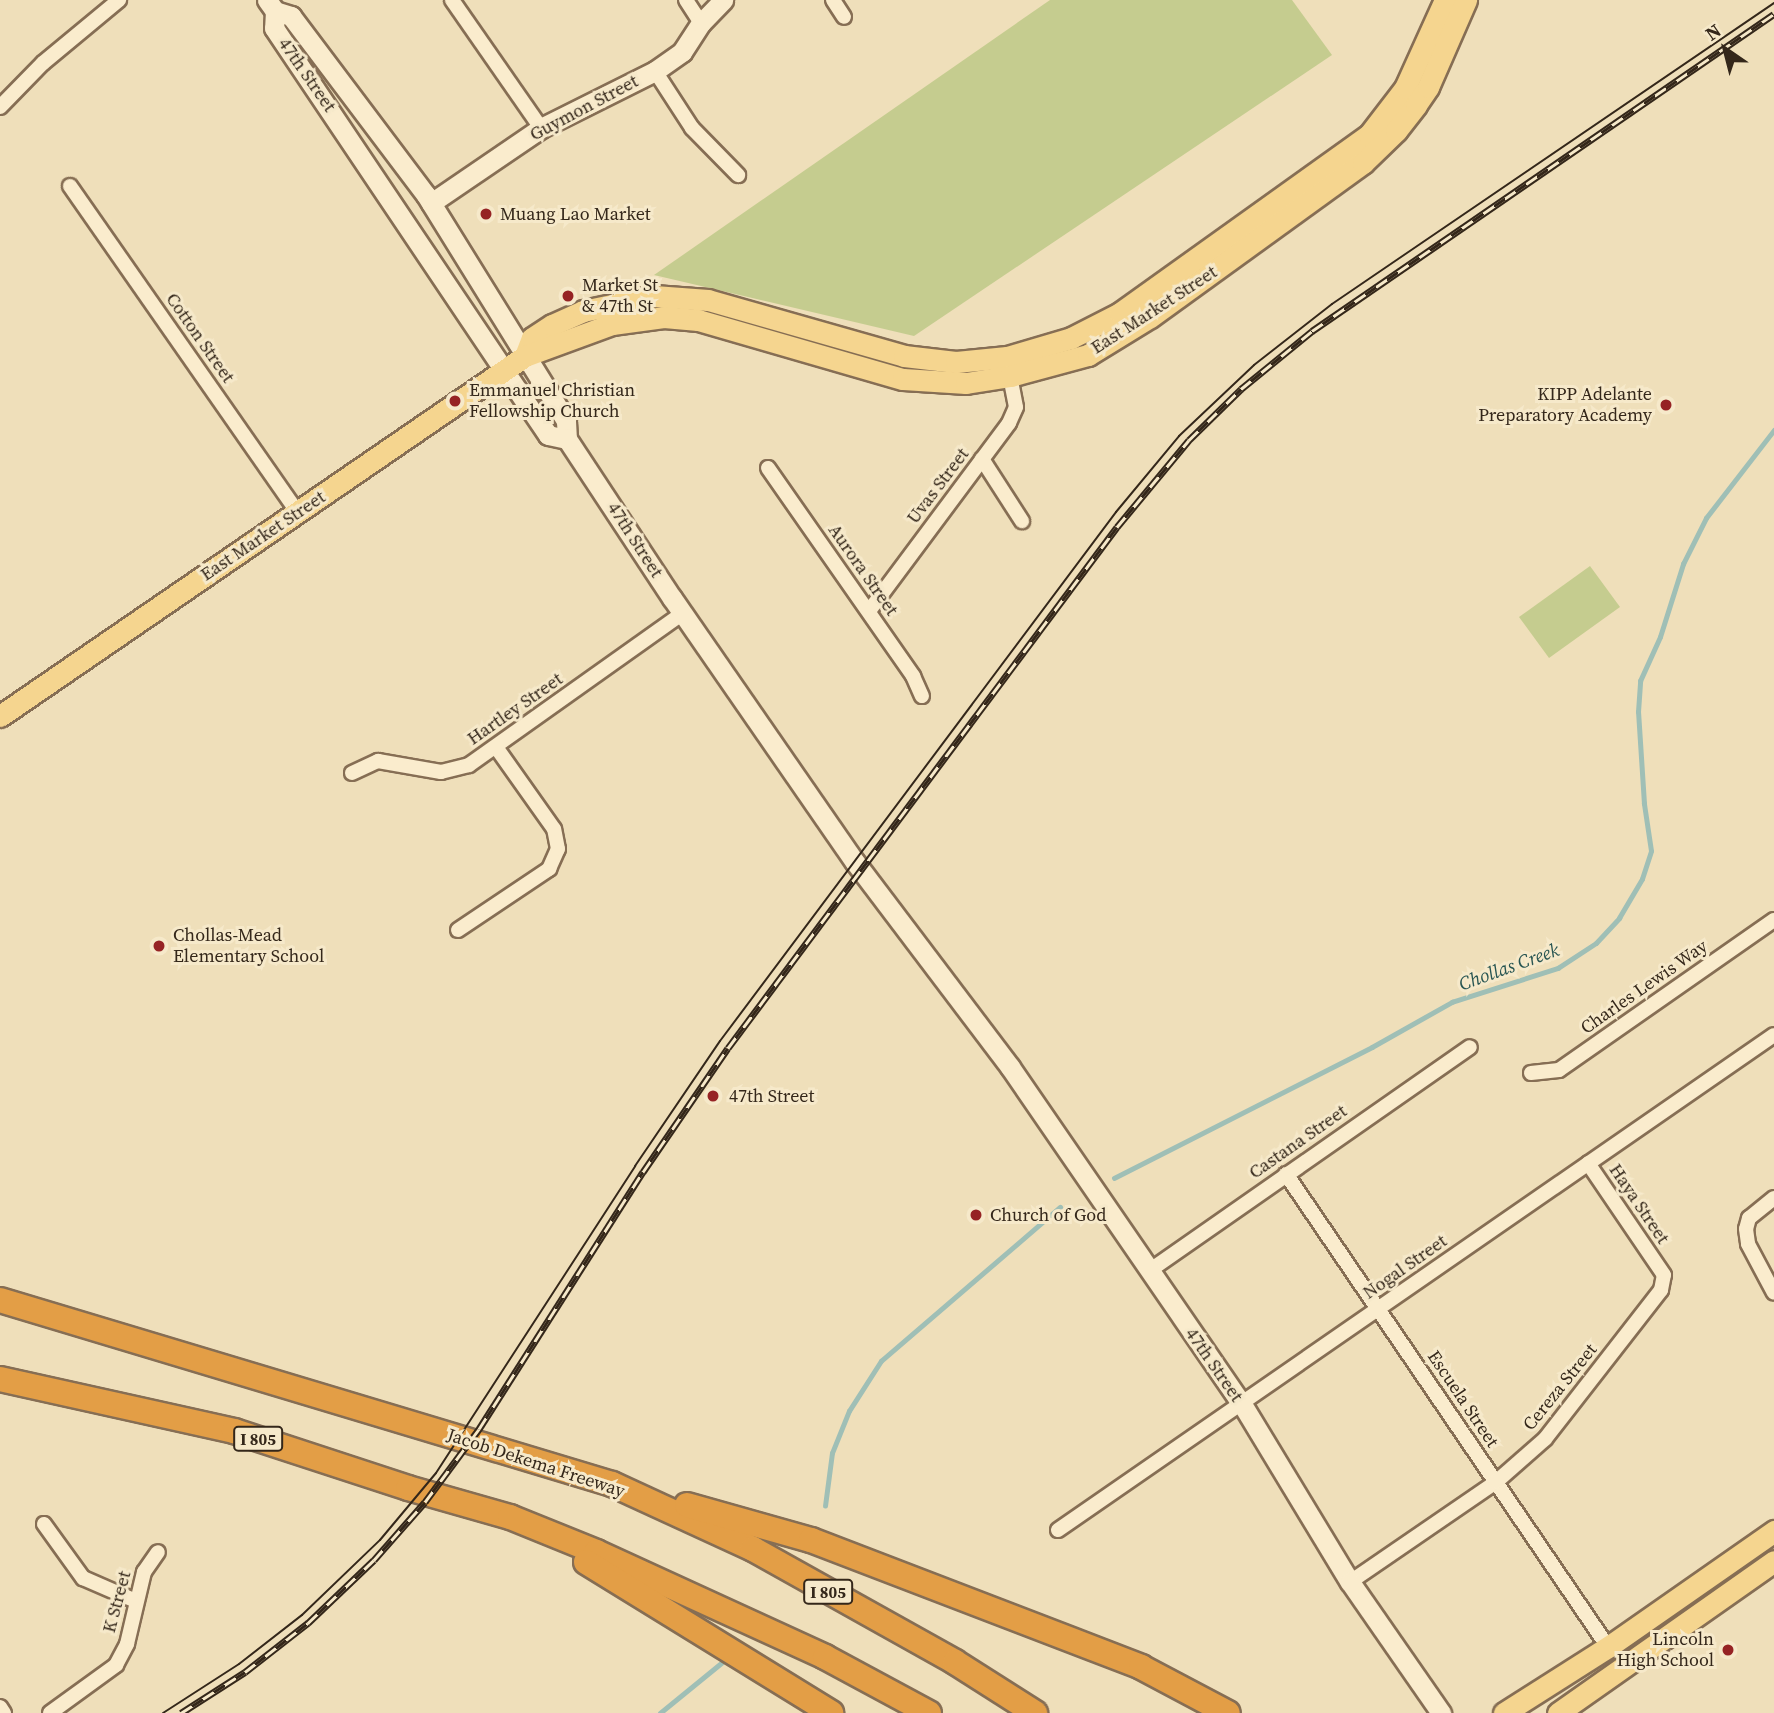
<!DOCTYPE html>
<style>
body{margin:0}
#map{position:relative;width:1774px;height:1713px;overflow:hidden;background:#efdfba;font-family:"Source Serif 4",serif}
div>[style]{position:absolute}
.green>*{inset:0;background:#c5cc8f}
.stream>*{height:4.5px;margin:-2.25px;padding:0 2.25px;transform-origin:2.25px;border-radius:2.25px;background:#9fbfb6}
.roads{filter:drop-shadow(2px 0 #866e54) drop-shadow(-2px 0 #866e54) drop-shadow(0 2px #866e54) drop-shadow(0 -2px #866e54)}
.street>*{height:14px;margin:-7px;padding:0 7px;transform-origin:7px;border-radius:7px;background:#faeccd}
.secondary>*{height:19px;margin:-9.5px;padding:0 9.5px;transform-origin:9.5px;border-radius:9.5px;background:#faeccd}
.primary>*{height:21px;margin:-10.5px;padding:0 10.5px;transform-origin:10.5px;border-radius:10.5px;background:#f5d58f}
.highway>*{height:24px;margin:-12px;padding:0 12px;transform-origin:12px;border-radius:12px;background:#e39e46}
.tram>*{height:2px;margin:-1px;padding:0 1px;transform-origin:1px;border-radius:1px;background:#34271a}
.rail>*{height:7px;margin-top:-3.5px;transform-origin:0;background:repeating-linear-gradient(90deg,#f6e9ca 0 13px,#34271a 0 26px);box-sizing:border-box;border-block:2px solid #34271a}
.dots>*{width:19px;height:19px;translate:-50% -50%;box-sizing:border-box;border:4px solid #f6e9ca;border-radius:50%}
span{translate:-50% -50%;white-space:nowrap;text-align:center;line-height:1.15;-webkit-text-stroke:6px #f6e9ca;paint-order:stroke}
.shield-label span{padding:2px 5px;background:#f6e9ca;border:2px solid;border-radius:5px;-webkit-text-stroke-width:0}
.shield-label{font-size:16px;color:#34271a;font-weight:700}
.street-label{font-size:18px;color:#34271a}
.poi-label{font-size:18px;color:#34271a}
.left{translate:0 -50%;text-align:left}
.right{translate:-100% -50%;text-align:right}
.water-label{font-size:19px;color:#285552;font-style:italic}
.north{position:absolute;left:1690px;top:14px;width:70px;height:70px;-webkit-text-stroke:5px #f6e9ca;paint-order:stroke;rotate:325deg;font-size:19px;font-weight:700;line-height:28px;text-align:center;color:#34271a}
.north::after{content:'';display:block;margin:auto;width:24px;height:32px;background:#34271a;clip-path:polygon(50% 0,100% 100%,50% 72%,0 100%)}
</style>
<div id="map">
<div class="green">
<div style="clip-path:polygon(1050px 0,1292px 0,1332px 55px,914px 336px,654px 275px)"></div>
<div style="clip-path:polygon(1590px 566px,1620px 607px,1549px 658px,1519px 617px)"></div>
</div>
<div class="stream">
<div style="left:1114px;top:1178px;width:289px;rotate:-26.9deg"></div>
<div style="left:1372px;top:1047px;width:92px;rotate:-29.4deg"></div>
<div style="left:1452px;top:1002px;width:111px;rotate:-17.8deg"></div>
<div style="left:1558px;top:968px;width:45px;rotate:-33.3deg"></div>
<div style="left:1596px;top:943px;width:34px;rotate:-47deg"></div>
<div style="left:1619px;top:918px;width:45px;rotate:-59.5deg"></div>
<div style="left:1642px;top:879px;width:29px;rotate:-72deg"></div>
<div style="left:1651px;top:851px;width:48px;rotate:-98.5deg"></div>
<div style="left:1644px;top:804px;width:92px;rotate:-93.7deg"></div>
<div style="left:1638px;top:712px;width:31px;rotate:-86deg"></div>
<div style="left:1640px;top:681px;width:48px;rotate:-65.6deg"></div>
<div style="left:1660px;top:637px;width:77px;rotate:-72.5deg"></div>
<div style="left:1683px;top:564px;width:51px;rotate:-63.4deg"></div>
<div style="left:1706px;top:518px;width:111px;rotate:-52.3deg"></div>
<div style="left:825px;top:1506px;width:53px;rotate:-82.5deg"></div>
<div style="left:832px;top:1453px;width:45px;rotate:-68deg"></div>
<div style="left:849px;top:1411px;width:59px;rotate:-57.4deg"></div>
<div style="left:881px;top:1361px;width:236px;rotate:-40.7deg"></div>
<div style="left:660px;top:1713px;width:84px;rotate:-39.2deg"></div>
</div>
<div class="roads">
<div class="street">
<div style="left:452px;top:0;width:156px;rotate:55.2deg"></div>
<div style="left:686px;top:0;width:27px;rotate:57deg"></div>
<div style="left:833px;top:0;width:20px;rotate:57deg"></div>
<div style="left:655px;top:71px;width:68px;rotate:57deg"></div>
<div style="left:692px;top:128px;width:66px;rotate:45.6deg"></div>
<div style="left:0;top:107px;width:62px;rotate:-45.7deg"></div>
<div style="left:43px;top:63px;width:99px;rotate:-39.7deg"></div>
<div style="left:70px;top:186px;width:399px;rotate:55.1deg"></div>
<div style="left:982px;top:459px;width:74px;rotate:57.2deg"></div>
<div style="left:768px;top:468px;width:254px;rotate:55.1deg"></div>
<div style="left:913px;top:676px;width:22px;rotate:66deg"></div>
<div style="left:869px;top:611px;width:234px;rotate:-53.3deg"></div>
<div style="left:1009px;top:423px;width:17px;rotate:-66deg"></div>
<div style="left:1016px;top:407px;width:32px;rotate:-101deg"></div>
<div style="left:352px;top:773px;width:29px;rotate:-25deg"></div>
<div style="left:378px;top:761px;width:64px;rotate:9.9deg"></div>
<div style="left:441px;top:772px;width:29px;rotate:-14deg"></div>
<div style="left:469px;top:765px;width:262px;rotate:-35.4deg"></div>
<div style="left:458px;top:930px;width:110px;rotate:-33.8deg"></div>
<div style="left:549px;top:869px;width:22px;rotate:-66deg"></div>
<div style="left:558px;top:849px;width:20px;rotate:-101deg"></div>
<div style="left:554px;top:829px;width:100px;rotate:-125.3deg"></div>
<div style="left:1531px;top:1073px;width:28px;rotate:-6deg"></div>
<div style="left:1559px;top:1070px;width:262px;rotate:-34.9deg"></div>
<div style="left:1286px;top:1174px;width:572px;rotate:55.75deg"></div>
<div style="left:1774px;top:1198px;width:32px;rotate:141deg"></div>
<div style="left:1749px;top:1218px;width:11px;rotate:105deg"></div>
<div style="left:1746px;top:1229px;width:15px;rotate:82deg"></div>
<div style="left:1748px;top:1244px;width:55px;rotate:62deg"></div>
<div style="left:1149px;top:1271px;width:391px;rotate:-34.9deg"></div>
<div style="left:44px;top:1524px;width:67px;rotate:54.2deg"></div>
<div style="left:83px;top:1578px;width:58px;rotate:23.5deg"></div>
<div style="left:1058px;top:1530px;width:870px;rotate:-34.66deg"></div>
<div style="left:1350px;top:1582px;width:177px;rotate:-34.4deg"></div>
<div style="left:1496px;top:1482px;width:65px;rotate:-41.3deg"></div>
<div style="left:1545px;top:1439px;width:189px;rotate:-52.1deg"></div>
<div style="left:1661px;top:1290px;width:15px;rotate:-79deg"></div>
<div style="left:1664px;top:1275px;width:135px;rotate:-124.2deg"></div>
<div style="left:0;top:1707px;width:7px;rotate:56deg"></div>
<div style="left:50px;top:1713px;width:82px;rotate:-36deg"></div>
<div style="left:116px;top:1665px;width:24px;rotate:-62deg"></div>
<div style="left:127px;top:1644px;width:74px;rotate:-76.7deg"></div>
<div style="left:144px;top:1572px;width:24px;rotate:-55deg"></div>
</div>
<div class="secondary">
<div style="left:267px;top:0;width:14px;rotate:54deg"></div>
<div style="left:275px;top:11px;width:17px;rotate:17deg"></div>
<div style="left:291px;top:16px;width:224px;rotate:53deg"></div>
<div style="left:426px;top:195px;width:266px;rotate:58.2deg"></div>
<div style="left:566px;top:421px;width:18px;rotate:87deg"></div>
<div style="left:567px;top:439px;width:191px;rotate:56.6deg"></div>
<div style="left:672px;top:598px;width:321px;rotate:55.3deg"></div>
<div style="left:855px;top:862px;width:257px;rotate:52.9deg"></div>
<div style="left:1010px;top:1067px;width:409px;rotate:55.5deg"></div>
<div style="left:1242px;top:1404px;width:208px;rotate:58.8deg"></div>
<div style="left:1350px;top:1582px;width:160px;rotate:55.2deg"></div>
<div style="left:275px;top:11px;width:17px;rotate:93deg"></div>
<div style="left:274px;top:28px;width:450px;rotate:56.1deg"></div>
<div style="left:525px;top:401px;width:41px;rotate:55.9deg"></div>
<div style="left:548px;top:435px;width:19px;rotate:12deg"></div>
<div style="left:431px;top:203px;width:133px;rotate:-34.3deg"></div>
<div style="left:541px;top:128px;width:127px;rotate:-26.6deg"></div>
<div style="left:655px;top:71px;width:33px;rotate:-35deg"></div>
<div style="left:682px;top:52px;width:35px;rotate:-57deg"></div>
<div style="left:701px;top:23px;width:32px;rotate:-46deg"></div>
</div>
<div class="primary">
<div style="left:525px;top:356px;width:19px;rotate:-69deg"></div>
<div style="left:532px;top:338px;width:24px;rotate:-33deg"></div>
<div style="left:552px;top:325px;width:34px;rotate:-24deg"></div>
<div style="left:583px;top:311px;width:73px;rotate:-11.9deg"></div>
<div style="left:654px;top:296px;width:54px;rotate:4.2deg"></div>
<div style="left:708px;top:300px;width:204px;rotate:15.9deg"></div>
<div style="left:904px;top:356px;width:52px;rotate:6.6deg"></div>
<div style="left:956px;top:362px;width:51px;rotate:-5.6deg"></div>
<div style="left:1007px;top:357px;width:67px;rotate:-16.5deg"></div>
<div style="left:1071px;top:338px;width:55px;rotate:-27deg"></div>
<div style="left:1120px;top:313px;width:306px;rotate:-35.6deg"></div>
<div style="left:1369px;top:135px;width:59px;rotate:-52.5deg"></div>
<div style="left:1405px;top:88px;width:97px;rotate:-65.6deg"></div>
<div style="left:0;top:716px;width:637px;rotate:-34.44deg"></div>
<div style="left:525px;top:356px;width:93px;rotate:-20.2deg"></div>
<div style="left:612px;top:324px;width:52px;rotate:-7.7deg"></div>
<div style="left:664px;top:317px;width:34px;rotate:5deg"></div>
<div style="left:698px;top:320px;width:213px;rotate:16.1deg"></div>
<div style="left:903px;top:379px;width:63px;rotate:3.6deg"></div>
<div style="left:966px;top:383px;width:45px;rotate:-9deg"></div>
<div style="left:1010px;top:376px;width:81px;rotate:-15.1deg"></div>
<div style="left:1088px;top:355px;width:73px;rotate:-31.5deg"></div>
<div style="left:1150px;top:317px;width:263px;rotate:-35.9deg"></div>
<div style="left:1363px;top:163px;width:46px;rotate:-44.1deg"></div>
<div style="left:1396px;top:131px;width:33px;rotate:-52deg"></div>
<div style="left:1416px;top:105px;width:22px;rotate:-56deg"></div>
<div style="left:1428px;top:87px;width:95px;rotate:-66.4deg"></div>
<div style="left:1504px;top:1713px;width:123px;rotate:-32.4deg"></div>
<div style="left:1608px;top:1647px;width:203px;rotate:-34.9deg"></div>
<div style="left:1558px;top:1713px;width:264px;rotate:-35.1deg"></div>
</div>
<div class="highway">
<div style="left:0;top:1300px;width:639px;rotate:16.73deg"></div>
<div style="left:612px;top:1484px;width:155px;rotate:24.7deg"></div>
<div style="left:753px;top:1549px;width:231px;rotate:29.2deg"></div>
<div style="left:955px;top:1662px;width:95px;rotate:32.5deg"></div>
<div style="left:0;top:1379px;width:240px;rotate:12.5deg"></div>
<div style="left:234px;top:1431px;width:183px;rotate:18.1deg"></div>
<div style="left:408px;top:1488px;width:106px;rotate:15.9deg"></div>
<div style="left:510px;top:1517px;width:93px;rotate:22.1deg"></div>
<div style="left:596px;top:1552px;width:252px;rotate:24.6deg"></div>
<div style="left:825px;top:1657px;width:118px;rotate:28.3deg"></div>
<div style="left:687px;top:1505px;width:129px;rotate:15.8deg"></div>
<div style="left:811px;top:1540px;width:354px;rotate:21deg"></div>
<div style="left:1141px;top:1667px;width:98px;rotate:27.9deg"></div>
<div style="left:586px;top:1562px;width:288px;rotate:31.6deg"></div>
</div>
</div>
<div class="tram">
<div style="left:163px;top:1713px;width:90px;rotate:-32.8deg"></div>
<div style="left:239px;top:1664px;width:80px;rotate:-37.9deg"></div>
<div style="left:302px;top:1615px;width:108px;rotate:-43.9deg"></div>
<div style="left:380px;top:1540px;width:87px;rotate:-50.1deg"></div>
<div style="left:436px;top:1473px;width:366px;rotate:-57deg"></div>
<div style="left:635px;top:1166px;width:151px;rotate:-55.8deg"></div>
<div style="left:720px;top:1041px;width:661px;rotate:-53.18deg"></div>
<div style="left:1116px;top:512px;width:99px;rotate:-50.3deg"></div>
<div style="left:1179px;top:436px;width:103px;rotate:-43.4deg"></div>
<div style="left:1254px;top:365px;width:99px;rotate:-38deg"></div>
<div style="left:1332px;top:304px;width:535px;rotate:-34.25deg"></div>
</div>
<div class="rail">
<div style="left:181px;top:1713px;width:76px;rotate:-32.6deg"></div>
<div style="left:245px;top:1672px;width:80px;rotate:-37.9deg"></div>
<div style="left:308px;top:1623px;width:91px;rotate:-43.7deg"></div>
<div style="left:374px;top:1560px;width:77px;rotate:-48.7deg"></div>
<div style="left:425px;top:1502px;width:91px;rotate:-53.5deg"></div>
<div style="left:479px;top:1429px;width:305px;rotate:-57.5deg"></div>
<div style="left:643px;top:1172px;width:150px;rotate:-55.6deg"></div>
<div style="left:728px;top:1048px;width:650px;rotate:-53.25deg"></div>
<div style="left:1117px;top:527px;width:113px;rotate:-50.4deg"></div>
<div style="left:1189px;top:440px;width:73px;rotate:-44.4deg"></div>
<div style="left:1241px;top:389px;width:92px;rotate:-39.2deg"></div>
<div style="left:1312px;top:331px;width:560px;rotate:-34.46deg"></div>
</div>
<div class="dots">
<div style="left:486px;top:214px;background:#962324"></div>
<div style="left:568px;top:296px;background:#962324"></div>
<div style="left:455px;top:401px;background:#962324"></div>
<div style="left:1666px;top:405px;background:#962324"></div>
<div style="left:159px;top:946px;background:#962324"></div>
<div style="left:713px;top:1096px;background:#962324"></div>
<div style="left:976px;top:1215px;background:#962324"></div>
<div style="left:1728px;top:1650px;background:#962324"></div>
</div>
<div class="shield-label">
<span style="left:258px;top:1439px">I 805</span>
<span style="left:828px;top:1592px">I 805</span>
</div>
<div class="street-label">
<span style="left:307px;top:75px;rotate:55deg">47th Street</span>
<span style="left:584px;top:108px;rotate:-28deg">Guymon Street</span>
<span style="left:1154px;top:310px;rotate:-33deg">East Market Street</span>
<span style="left:200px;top:338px;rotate:55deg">Cotton Street</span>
<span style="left:938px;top:486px;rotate:-53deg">Uvas Street</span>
<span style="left:263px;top:536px;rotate:-34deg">East Market Street</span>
<span style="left:635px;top:540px;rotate:57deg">47th Street</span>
<span style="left:863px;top:570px;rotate:55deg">Aurora Street</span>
<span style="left:515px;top:709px;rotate:-35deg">Hartley Street</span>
<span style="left:1644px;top:987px;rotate:-35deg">Charles Lewis Way</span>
<span style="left:1298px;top:1142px;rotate:-35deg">Castana Street</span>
<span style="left:1639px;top:1204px;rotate:56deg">Haya Street</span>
<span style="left:1405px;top:1267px;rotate:-35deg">Nogal Street</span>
<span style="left:1214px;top:1365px;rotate:55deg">47th Street</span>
<span style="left:1560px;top:1387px;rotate:-51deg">Cereza Street</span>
<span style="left:1463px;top:1399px;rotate:56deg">Escuela Street</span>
<span style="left:536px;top:1463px;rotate:18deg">Jacob Dekema Freeway</span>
<span style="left:117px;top:1602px;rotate:-75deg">K Street</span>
</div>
<div class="poi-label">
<span class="left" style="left:500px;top:214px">Muang Lao Market</span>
<span class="left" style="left:582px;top:296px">Market St<br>&amp; 47th St</span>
<span class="left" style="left:469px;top:401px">Emmanuel Christian<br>Fellowship Church</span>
<span class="right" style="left:1652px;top:405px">KIPP Adelante<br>Preparatory Academy</span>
<span class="left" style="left:173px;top:946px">Chollas-Mead<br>Elementary School</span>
<span class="left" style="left:729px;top:1096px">47th Street</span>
<span class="left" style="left:990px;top:1215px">Church of God</span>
<span class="right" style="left:1714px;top:1650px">Lincoln<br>High School</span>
</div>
<div class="water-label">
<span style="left:1509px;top:967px;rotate:-20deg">Chollas Creek</span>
</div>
<div class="north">N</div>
</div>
